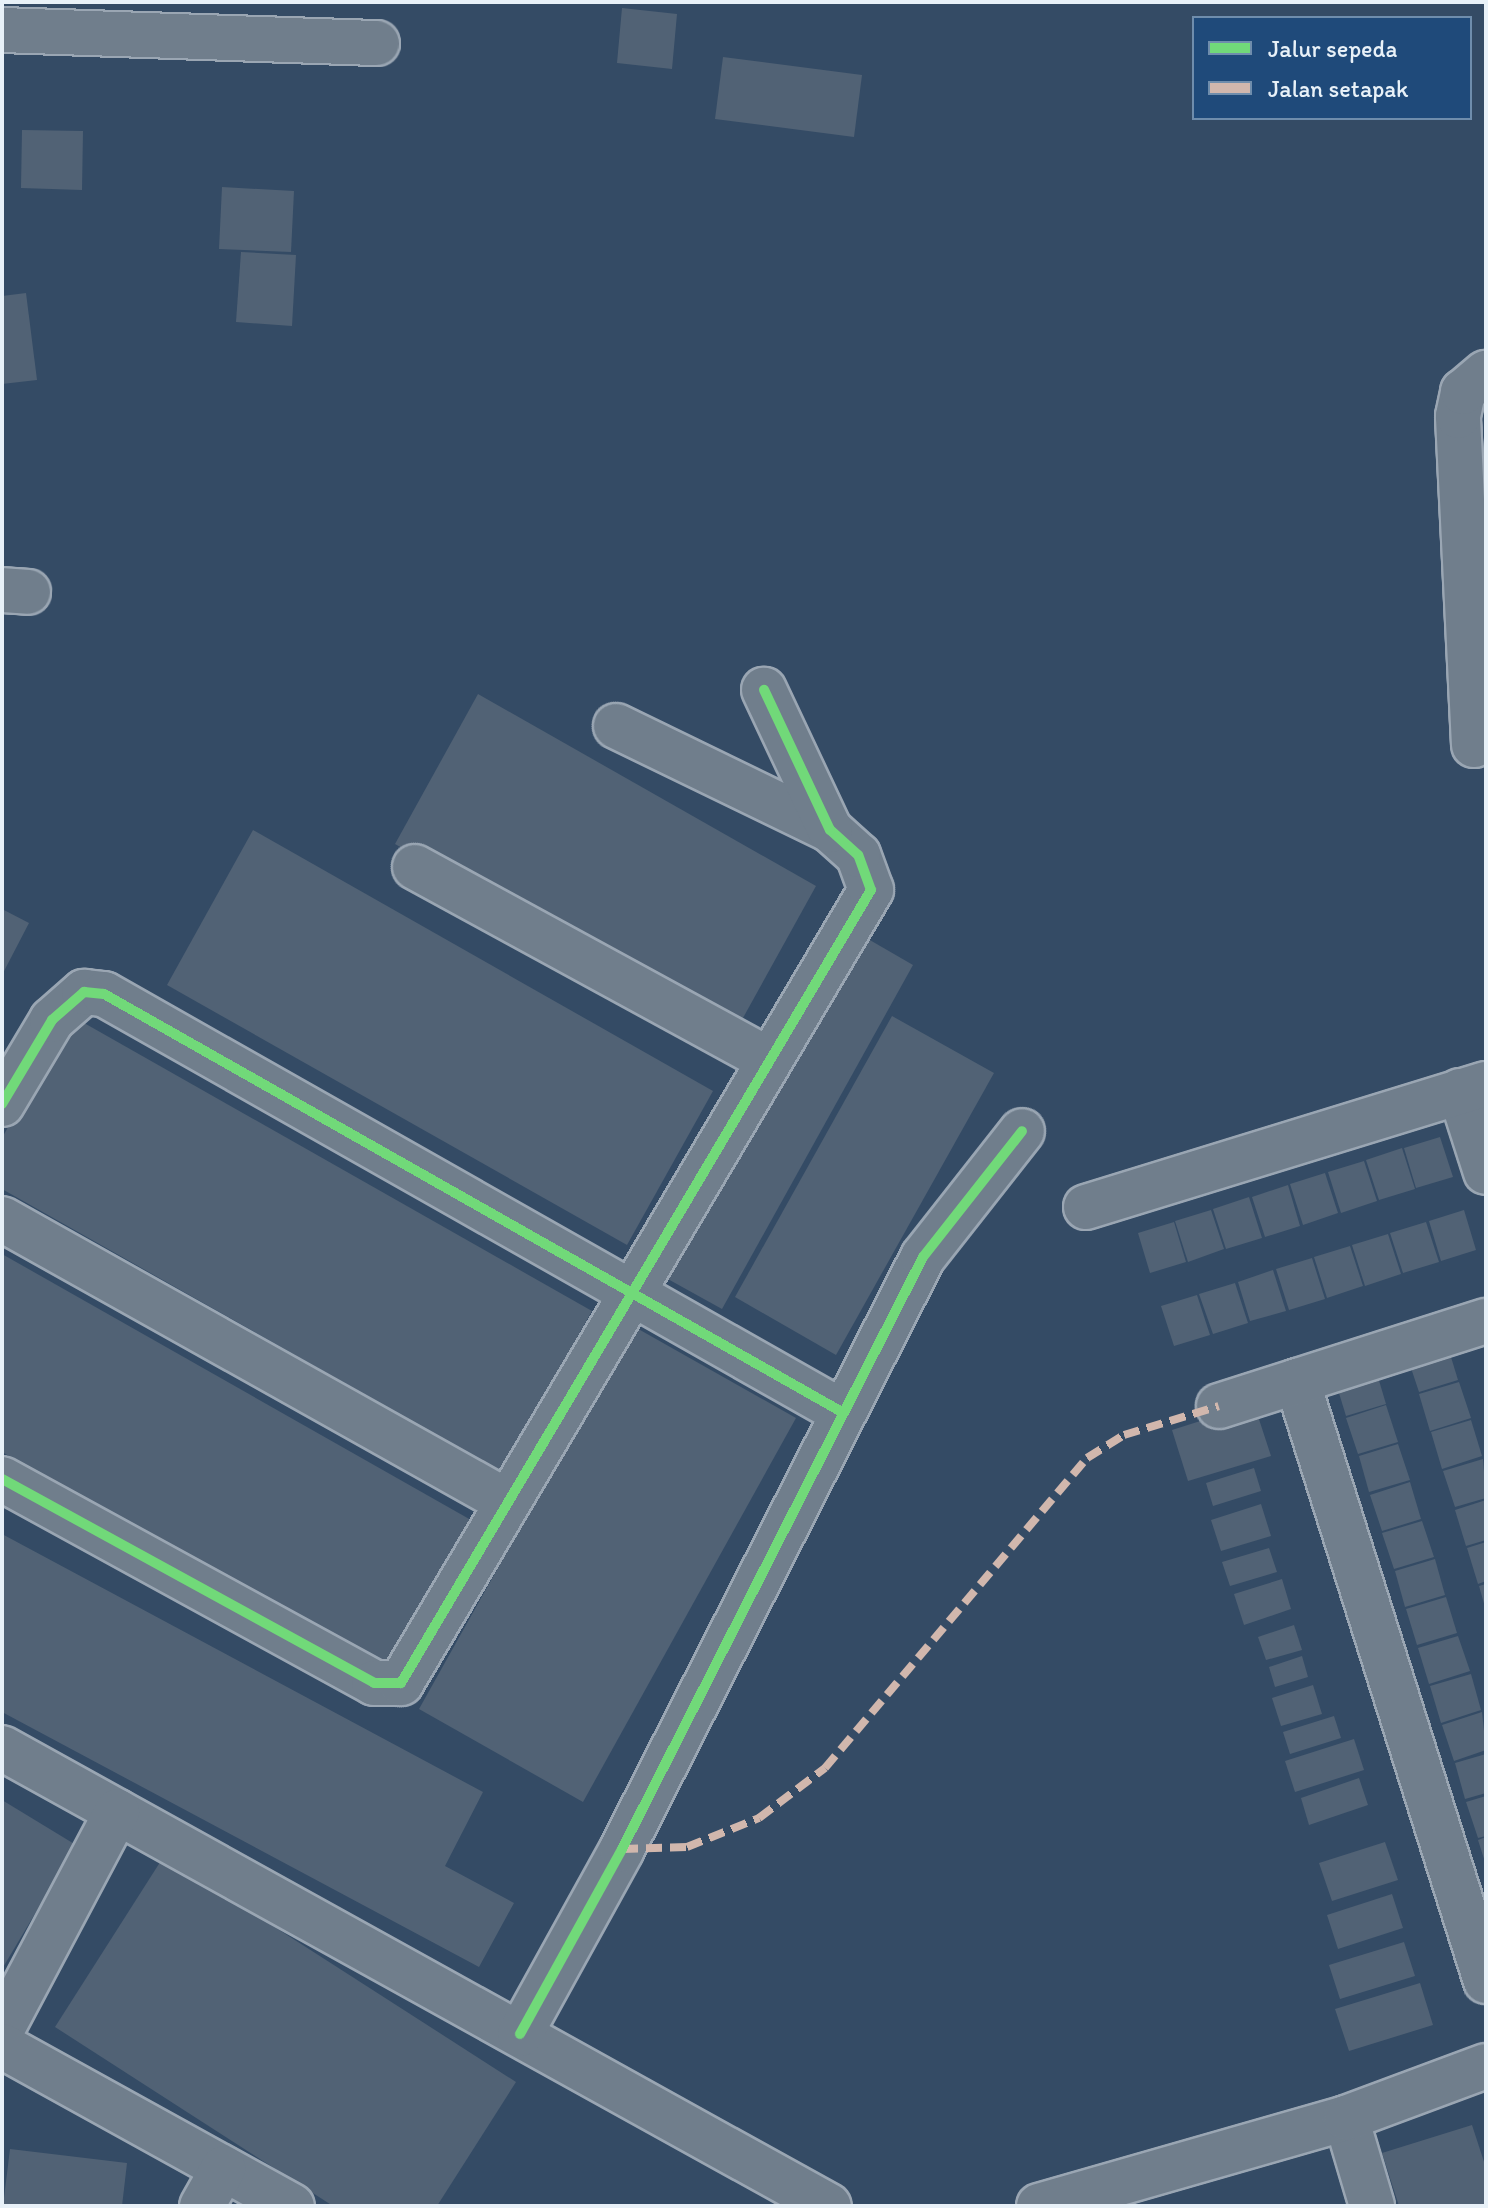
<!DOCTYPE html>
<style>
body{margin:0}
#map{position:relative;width:1488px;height:2208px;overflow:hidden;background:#344b65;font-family:Itim,sans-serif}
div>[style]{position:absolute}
.building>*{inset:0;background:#516275}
.roads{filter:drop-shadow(2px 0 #9aa6b3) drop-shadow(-2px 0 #9aa6b3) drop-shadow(0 2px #9aa6b3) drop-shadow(0 -2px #9aa6b3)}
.street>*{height:44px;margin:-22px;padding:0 22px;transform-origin:22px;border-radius:22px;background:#707e8c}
.quiet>*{height:8px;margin-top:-4px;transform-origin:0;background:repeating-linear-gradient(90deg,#d1b7ad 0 16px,transparent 0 24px)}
.cycleway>*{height:10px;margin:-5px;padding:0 5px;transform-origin:5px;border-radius:5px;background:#71d979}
span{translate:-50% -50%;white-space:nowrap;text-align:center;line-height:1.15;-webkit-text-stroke:8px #1f4a7a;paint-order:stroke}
.frame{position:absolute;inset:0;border:4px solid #e8f1f8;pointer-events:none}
.legend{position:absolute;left:1192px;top:16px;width:280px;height:104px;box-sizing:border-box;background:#1f4a7a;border:2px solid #6f8dac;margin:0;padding:10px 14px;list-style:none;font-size:24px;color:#e8f1f8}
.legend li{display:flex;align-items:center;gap:16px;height:40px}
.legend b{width:40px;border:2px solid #6f8dac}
</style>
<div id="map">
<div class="building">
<div style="clip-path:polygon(622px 8px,677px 14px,672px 69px,617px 63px)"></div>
<div style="clip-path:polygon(723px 57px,862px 75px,854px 137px,715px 119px)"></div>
<div style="clip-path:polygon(22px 130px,83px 131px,82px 190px,21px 188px)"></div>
<div style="clip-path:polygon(222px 187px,294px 191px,291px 252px,219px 249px)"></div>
<div style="clip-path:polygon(241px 252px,296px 255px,292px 326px,236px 322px)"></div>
<div style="clip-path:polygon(26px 293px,37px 380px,2px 384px,2px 296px)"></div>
<div style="clip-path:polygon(478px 694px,816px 886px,733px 1036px,395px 844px)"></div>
<div style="clip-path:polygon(253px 830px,713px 1091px,627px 1245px,167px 985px)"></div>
<div style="clip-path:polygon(2px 909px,29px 923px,2px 975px)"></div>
<div style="clip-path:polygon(849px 928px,913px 965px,722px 1309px,657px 1273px)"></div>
<div style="clip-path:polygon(70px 1015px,592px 1311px,502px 1472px,2px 1189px,2px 1138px)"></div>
<div style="clip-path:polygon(892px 1016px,994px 1073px,836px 1355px,735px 1297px)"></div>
<div style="clip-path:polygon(1440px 1137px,1453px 1177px,1416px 1188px,1404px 1148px)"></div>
<div style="clip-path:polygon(1402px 1148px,1415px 1189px,1379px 1200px,1366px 1160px)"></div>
<div style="clip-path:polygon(1364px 1161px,1377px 1201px,1341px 1213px,1328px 1172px)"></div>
<div style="clip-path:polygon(1325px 1173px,1338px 1213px,1303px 1225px,1290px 1184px)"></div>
<div style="clip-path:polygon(1288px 1185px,1300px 1226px,1265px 1237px,1252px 1197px)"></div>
<div style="clip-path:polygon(1249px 1197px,1262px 1238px,1226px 1249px,1213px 1209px)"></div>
<div style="clip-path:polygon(1211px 1210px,1224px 1249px,1188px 1262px,1175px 1221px)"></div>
<div style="clip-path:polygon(1464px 1210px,1476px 1250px,1441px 1261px,1429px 1221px)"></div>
<div style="clip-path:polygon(1174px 1222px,1186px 1262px,1150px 1273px,1138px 1233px)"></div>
<div style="clip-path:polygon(1426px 1222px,1439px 1262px,1403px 1273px,1390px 1233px)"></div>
<div style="clip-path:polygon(1388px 1234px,1401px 1274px,1365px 1286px,1352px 1245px)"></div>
<div style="clip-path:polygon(1350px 1246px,1363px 1286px,1327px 1298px,1314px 1257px)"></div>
<div style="clip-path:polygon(2px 1254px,471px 1520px,387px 1670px,2px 1452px)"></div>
<div style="clip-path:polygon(1312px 1258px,1325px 1299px,1289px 1310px,1276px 1269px)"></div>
<div style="clip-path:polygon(1273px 1270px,1286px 1311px,1250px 1321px,1238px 1282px)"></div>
<div style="clip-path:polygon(1235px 1283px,1248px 1323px,1213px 1334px,1199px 1294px)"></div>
<div style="clip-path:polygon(1197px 1295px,1210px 1335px,1174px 1346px,1161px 1306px)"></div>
<div style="clip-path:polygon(633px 1326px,796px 1418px,583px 1802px,419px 1709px)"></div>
<div style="clip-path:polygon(1447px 1344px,1458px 1380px,1419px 1392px,1407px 1356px)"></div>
<div style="clip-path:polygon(1375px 1367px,1386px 1404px,1346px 1416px,1335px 1380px)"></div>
<div style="clip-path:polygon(1459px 1382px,1471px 1418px,1430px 1431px,1419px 1394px)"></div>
<div style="clip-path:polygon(1254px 1404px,1271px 1456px,1188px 1481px,1172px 1430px)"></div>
<div style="clip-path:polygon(1386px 1405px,1398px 1442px,1358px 1454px,1346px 1418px)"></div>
<div style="clip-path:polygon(1471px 1420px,1482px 1456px,1442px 1469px,1431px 1432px)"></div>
<div style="clip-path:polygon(1398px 1444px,1410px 1480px,1369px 1492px,1359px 1456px)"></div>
<div style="clip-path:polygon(1483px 1459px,1486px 1498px,1455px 1507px,1443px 1471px)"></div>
<div style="clip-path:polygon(1254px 1468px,1261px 1491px,1213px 1506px,1206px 1483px)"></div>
<div style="clip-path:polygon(1410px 1482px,1421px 1519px,1382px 1531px,1370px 1495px)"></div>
<div style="clip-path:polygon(1486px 1500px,1486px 1540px,1466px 1546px,1455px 1510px)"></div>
<div style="clip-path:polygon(1261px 1504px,1271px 1536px,1221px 1551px,1211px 1520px)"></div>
<div style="clip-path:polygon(1422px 1521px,1434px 1557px,1394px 1569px,1382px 1533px)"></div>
<div style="clip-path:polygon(2px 1534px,483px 1792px,445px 1866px,514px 1903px,479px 1967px,2px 1712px)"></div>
<div style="clip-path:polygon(1486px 1542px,1486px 1581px,1478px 1584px,1467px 1548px)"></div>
<div style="clip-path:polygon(1269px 1548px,1277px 1572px,1230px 1586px,1222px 1562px)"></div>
<div style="clip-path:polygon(1435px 1559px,1445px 1595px,1405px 1607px,1395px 1571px)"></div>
<div style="clip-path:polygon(1282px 1579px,1291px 1609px,1244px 1625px,1234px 1594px)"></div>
<div style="clip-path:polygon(1486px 1584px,1486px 1606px,1485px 1607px,1479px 1586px)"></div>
<div style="clip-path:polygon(1446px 1597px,1457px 1633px,1417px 1645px,1406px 1609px)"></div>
<div style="clip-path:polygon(1294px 1625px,1302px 1650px,1266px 1660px,1258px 1637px)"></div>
<div style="clip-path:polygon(1458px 1636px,1470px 1671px,1429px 1684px,1418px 1648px)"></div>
<div style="clip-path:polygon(1302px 1656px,1308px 1677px,1275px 1687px,1269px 1667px)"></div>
<div style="clip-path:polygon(1471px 1674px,1481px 1710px,1441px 1723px,1430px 1686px)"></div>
<div style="clip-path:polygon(1313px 1685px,1322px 1714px,1281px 1726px,1272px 1698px)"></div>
<div style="clip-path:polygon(1482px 1712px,1486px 1750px,1454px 1761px,1442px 1725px)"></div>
<div style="clip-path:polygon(1334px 1716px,1341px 1738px,1290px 1754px,1283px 1732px)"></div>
<div style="clip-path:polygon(1354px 1739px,1364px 1770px,1295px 1792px,1285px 1761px)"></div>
<div style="clip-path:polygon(1486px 1754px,1486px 1793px,1465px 1799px,1455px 1763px)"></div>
<div style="clip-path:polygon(1359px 1778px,1368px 1805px,1309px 1825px,1301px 1798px)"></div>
<div style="clip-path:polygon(1486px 1796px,1486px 1836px,1478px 1838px,1466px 1802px)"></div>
<div style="clip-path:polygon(2px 1800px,76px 1845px,2px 1969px)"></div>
<div style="clip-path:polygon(1486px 1837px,1486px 1862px,1485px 1862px,1478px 1840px)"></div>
<div style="clip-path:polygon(1385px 1842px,1398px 1880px,1332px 1901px,1319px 1863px)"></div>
<div style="clip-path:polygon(164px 1856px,516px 2082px,437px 2206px,333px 2206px,55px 2027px)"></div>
<div style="clip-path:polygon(1392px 1894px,1403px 1928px,1338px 1949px,1327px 1915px)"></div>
<div style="clip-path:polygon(1404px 1942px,1415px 1976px,1340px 1999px,1329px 1965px)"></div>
<div style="clip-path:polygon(1420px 1983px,1433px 2025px,1349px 2051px,1335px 2009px)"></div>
<div style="clip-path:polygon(1472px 2125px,1486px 2168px,1486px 2206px,1399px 2206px,1382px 2153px)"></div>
<div style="clip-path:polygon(10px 2149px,127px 2163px,122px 2206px,3px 2206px)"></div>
</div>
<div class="roads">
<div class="street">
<div style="left:2px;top:30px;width:375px;rotate:2deg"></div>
<div style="left:2px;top:590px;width:26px;rotate:4deg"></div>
<div style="left:616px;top:726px;width:238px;rotate:25.9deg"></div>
<div style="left:1474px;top:745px;width:329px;rotate:-92.8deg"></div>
<div style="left:1458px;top:416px;width:25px;rotate:-78deg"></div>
<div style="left:1463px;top:392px;width:30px;rotate:-40deg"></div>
<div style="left:415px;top:867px;width:403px;rotate:28.6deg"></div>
<div style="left:1460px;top:1091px;width:85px;rotate:72.2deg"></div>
<div style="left:2px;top:1104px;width:98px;rotate:-59.2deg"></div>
<div style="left:52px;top:1020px;width:43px;rotate:-41.2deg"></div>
<div style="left:84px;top:992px;width:20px;rotate:6deg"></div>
<div style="left:104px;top:994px;width:848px;rotate:29.53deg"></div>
<div style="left:1086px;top:1207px;width:418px;rotate:-17.1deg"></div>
<div style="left:2px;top:1219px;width:575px;rotate:29.24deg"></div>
<div style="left:1297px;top:1381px;width:629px;rotate:72.52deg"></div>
<div style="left:1219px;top:1406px;width:280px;rotate:-17.7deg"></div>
<div style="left:2px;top:1479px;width:424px;rotate:28.7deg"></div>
<div style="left:374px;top:1683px;width:27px"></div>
<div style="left:401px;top:1683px;width:922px;rotate:-59.35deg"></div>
<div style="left:871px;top:890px;width:37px;rotate:-110deg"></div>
<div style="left:858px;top:855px;width:38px;rotate:-138deg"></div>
<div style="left:830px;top:830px;width:155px;rotate:-115.2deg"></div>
<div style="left:2px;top:1748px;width:945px;rotate:28.98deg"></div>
<div style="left:2px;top:2029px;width:246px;rotate:-62.1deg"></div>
<div style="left:520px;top:2034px;width:211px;rotate:-61.1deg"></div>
<div style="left:622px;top:1849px;width:664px;rotate:-63.05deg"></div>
<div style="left:923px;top:1257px;width:160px;rotate:-51.8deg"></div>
<div style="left:2px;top:2046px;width:331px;rotate:28.9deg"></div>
<div style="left:1346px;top:2118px;width:92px;rotate:73.5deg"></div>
<div style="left:202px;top:2206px;width:43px;rotate:-60.4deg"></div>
<div style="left:1039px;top:2206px;width:319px;rotate:-16deg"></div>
<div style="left:1346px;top:2118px;width:149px;rotate:-20.4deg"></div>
</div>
</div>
<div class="quiet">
<div style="left:622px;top:1849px;width:65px;rotate:-1.8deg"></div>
<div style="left:687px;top:1847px;width:78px;rotate:-21.9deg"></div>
<div style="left:759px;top:1818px;width:83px;rotate:-37.1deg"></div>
<div style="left:825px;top:1768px;width:406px;rotate:-49.8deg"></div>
<div style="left:1087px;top:1458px;width:44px;rotate:-31.9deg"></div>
<div style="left:1124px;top:1435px;width:99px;rotate:-17deg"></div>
</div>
<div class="cycleway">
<div style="left:2px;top:1104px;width:98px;rotate:-59.2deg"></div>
<div style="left:52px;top:1020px;width:43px;rotate:-41.2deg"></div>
<div style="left:84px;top:992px;width:20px;rotate:6deg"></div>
<div style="left:104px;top:994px;width:848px;rotate:29.53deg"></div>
<div style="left:2px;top:1479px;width:424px;rotate:28.7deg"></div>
<div style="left:374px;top:1683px;width:27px"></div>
<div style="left:401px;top:1683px;width:922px;rotate:-59.35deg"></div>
<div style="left:871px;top:890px;width:37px;rotate:-110deg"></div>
<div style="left:858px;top:855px;width:38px;rotate:-138deg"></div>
<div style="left:830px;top:830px;width:155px;rotate:-115.2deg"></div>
<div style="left:520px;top:2034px;width:211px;rotate:-61.1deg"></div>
<div style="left:622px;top:1849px;width:664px;rotate:-63.05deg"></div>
<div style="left:923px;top:1257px;width:160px;rotate:-51.8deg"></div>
</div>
<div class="frame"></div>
<ul class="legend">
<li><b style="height:10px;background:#71d979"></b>Jalur sepeda</li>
<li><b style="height:10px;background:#d1b7ad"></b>Jalan setapak</li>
</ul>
</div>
